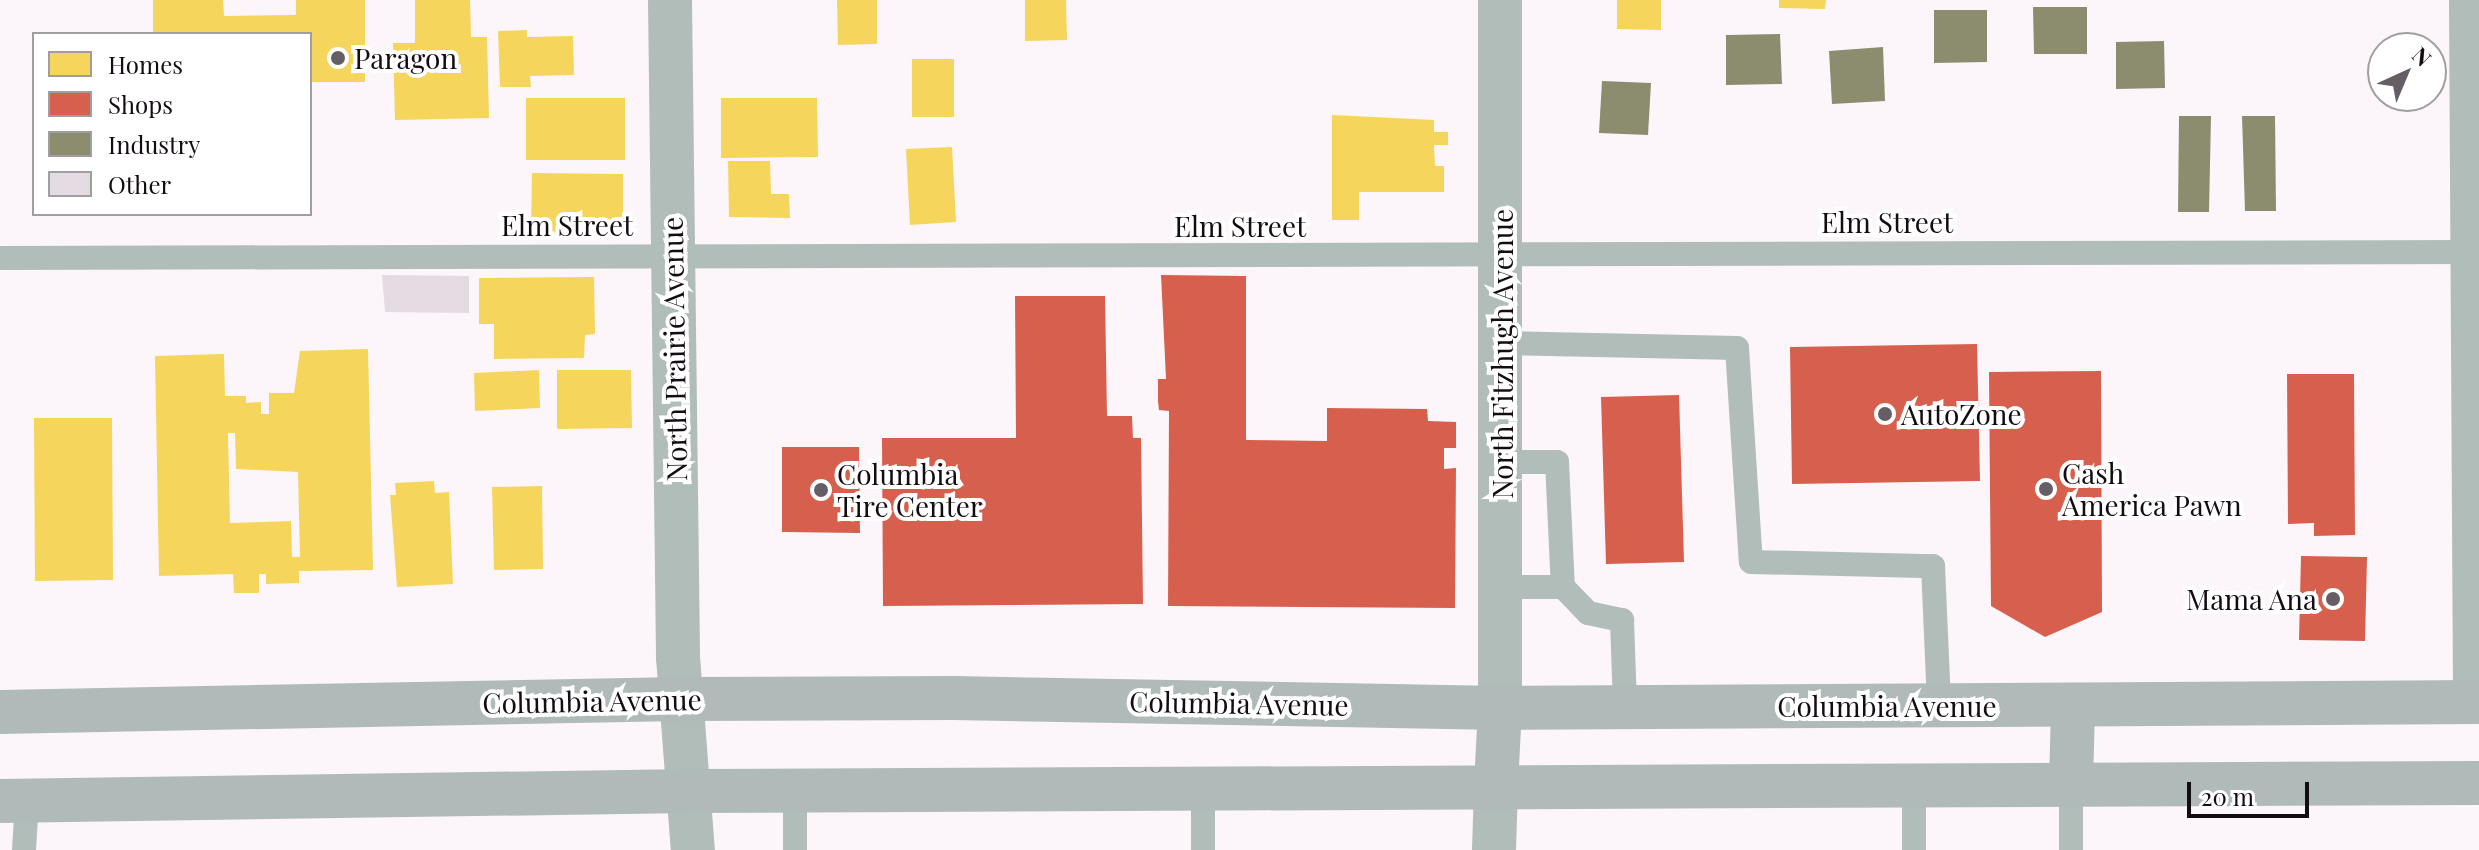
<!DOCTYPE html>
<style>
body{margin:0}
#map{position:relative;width:2479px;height:850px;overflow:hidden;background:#fcf6fb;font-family:"Playfair Display",serif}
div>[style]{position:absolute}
.homes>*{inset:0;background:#f6d55c}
.shops>*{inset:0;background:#d6604d}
.industry>*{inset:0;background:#8c8c6e}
.building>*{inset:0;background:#e3dbe1}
.service>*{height:24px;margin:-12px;padding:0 12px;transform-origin:12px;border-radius:12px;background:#b0bdb9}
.minor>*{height:44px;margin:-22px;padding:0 22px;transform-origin:22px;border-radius:22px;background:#b0bdb9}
.tertiary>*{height:44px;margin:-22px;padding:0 22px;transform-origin:22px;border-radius:22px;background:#b0bdb9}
.secondary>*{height:44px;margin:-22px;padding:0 22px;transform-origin:22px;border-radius:22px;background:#b0bbb9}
.dots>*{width:22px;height:22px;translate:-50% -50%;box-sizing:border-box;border:4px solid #fff;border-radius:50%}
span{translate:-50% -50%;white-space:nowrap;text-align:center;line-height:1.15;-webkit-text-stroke:8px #fff;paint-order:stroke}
.poi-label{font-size:28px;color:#140c13}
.left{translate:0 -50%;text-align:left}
.right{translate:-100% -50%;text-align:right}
.street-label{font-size:28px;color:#140c13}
.legend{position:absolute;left:32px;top:32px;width:280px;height:184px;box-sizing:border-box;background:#fff;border:2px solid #a19ea1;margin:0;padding:10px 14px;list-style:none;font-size:24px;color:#140c13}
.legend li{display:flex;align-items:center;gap:16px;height:40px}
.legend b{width:40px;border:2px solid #a19ea1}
.north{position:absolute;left:2367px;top:32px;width:80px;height:80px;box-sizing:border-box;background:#fff;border:2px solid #a19ea1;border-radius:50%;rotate:44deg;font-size:22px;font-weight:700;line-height:32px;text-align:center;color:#140c13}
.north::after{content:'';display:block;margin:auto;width:28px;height:36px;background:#655e64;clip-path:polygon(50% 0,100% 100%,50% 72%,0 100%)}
.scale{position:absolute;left:2187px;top:782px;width:122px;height:36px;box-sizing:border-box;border:4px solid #140c13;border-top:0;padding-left:10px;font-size:24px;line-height:28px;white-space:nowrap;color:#140c13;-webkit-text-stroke:6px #fff;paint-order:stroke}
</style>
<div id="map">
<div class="homes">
<div style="clip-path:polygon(153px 0,223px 0,224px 16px,296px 15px,296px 0,365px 0,365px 82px,310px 82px,310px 34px,153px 34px)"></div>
<div style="clip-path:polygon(415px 0,470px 0,471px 37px,487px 37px,489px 118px,395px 120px,393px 43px,415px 43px)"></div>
<div style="clip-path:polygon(837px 0,877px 0,877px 44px,838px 45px)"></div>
<div style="clip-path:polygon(1025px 0,1066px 0,1067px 40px,1025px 41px)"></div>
<div style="clip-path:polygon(1617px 0,1661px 0,1661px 30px,1617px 29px)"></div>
<div style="clip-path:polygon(1779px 0,1826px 0,1825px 9px,1779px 8px)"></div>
<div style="clip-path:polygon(527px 30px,527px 37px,573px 36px,574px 75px,530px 76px,531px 87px,500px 87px,498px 31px)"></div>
<div style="clip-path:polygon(912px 59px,954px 59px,954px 117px,912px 117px)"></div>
<div style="clip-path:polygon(526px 98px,625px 98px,625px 160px,526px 160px)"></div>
<div style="clip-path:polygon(721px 98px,817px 98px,818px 157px,721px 158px)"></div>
<div style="clip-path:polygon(1332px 115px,1434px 120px,1434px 132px,1448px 132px,1448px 145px,1434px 145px,1435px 166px,1444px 166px,1444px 192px,1359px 192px,1359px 220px,1332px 220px)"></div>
<div style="clip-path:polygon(952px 147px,956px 222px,910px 225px,906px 149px)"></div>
<div style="clip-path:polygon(728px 161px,770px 161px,771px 194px,789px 194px,790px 218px,729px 217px)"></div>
<div style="clip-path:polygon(532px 173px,623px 174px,623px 234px,531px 233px)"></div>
<div style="clip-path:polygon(594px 277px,595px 334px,585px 335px,584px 358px,494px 359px,494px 324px,479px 324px,479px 278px)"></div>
<div style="clip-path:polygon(evenodd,368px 349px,373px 570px,299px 571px,299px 583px,266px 584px,266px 574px,259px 574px,259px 593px,234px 593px,233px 574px,159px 576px,155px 356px,224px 354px,225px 396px,246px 396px,246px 403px,261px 402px,261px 414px,269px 414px,269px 393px,294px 393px,300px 351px,368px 349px,228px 433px,235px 433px,236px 469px,298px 472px,300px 557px,292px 557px,291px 521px,230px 523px,228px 433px)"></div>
<div style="clip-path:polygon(539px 370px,540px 408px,475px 411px,474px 373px)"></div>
<div style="clip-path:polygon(557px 370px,631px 370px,632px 428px,557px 429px)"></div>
<div style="clip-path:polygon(34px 418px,112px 418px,113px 580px,35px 581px)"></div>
<div style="clip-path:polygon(434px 481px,435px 493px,449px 492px,453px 584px,397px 587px,390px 495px,396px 495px,395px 483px)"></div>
<div style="clip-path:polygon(542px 486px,543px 569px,494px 570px,492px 487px)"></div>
</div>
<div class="shops">
<div style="clip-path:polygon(1161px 275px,1246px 276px,1246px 440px,1327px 441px,1327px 408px,1427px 409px,1428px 421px,1456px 422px,1456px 448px,1444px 448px,1444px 469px,1456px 468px,1455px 608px,1168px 606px,1169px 411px,1159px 410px,1158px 401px,1158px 379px,1166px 379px)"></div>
<div style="clip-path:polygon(1015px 296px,1105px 296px,1107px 416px,1132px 416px,1133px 438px,1141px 438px,1143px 604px,883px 606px,882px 438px,1016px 438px)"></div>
<div style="clip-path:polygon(1977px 344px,1980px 481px,1792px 484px,1790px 347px)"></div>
<div style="clip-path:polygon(2101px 371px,2102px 612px,2045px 637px,1991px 606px,1989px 372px)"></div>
<div style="clip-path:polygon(2287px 374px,2354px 374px,2355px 535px,2314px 536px,2314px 523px,2288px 524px)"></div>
<div style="clip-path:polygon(1679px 395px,1684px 562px,1606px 564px,1601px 397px)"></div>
<div style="clip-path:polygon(782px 447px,859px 447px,860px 533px,782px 532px)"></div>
<div style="clip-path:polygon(2301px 556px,2367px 557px,2365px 641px,2299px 640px)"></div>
</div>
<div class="industry">
<div style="clip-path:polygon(2033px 7px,2087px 7px,2087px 54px,2034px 54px)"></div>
<div style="clip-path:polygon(1934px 10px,1987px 10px,1987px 62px,1934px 63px)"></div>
<div style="clip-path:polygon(1780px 34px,1782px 84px,1726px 85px,1726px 35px)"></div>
<div style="clip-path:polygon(2164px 41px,2165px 88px,2116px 89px,2116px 42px)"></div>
<div style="clip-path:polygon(1883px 47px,1885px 101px,1832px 104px,1829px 51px)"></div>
<div style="clip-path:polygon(1602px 81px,1651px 83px,1648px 135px,1599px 133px)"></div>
<div style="clip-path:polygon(2179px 116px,2211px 116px,2209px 212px,2178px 212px)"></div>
<div style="clip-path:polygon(2242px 116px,2275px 116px,2276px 211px,2245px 211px)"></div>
</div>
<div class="building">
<div style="clip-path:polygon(382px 275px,469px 276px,469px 313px,385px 312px)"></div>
</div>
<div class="service">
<div style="left:0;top:258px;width:2479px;rotate:-0.14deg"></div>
<div style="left:1503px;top:343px;width:234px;rotate:1.2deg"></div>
<div style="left:1737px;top:348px;width:214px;rotate:86.3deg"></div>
<div style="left:1751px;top:562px;width:182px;rotate:1.3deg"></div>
<div style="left:1933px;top:566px;width:139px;rotate:87.5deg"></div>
<div style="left:1502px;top:462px;width:55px"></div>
<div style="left:1557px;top:462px;width:125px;rotate:87.3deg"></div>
<div style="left:1563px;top:587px;width:36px;rotate:46deg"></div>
<div style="left:1588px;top:613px;width:35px;rotate:12deg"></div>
<div style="left:1622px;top:620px;width:87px;rotate:88deg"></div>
<div style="left:1501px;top:587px;width:62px"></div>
<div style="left:1203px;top:788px;width:62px;rotate:90deg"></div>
<div style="left:24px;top:850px;width:49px;rotate:-86.5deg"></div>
<div style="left:795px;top:850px;width:59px;rotate:-90deg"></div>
<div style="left:1914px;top:850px;width:66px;rotate:-90deg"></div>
<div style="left:2071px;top:850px;width:66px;rotate:-90deg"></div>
</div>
<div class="minor">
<div style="left:670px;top:0;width:657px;rotate:89.3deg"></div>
<div style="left:678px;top:657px;width:194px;rotate:85.6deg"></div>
<div style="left:2471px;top:0;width:702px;rotate:89.67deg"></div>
<div style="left:1494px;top:850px;width:64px;rotate:-88.2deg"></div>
</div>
<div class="tertiary">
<div style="left:1500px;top:0;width:708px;rotate:90deg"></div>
</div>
<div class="secondary">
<div style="left:0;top:712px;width:680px;rotate:-1.1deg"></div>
<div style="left:680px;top:699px;width:273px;rotate:-0.2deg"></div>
<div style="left:953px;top:698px;width:547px;rotate:1.05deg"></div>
<div style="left:1500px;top:708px;width:979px;rotate:-0.35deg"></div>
<div style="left:2071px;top:784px;width:79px;rotate:-88.5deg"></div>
<div style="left:1496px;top:786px;width:78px;rotate:-87.1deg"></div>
<div style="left:0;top:801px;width:692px;rotate:-0.83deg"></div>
<div style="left:692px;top:791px;width:1787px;rotate:-0.26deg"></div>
</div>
<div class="dots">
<div style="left:338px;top:58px;background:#655e64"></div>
<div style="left:1885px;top:414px;background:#655e64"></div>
<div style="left:2046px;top:489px;background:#655e64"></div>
<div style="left:821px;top:490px;background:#655e64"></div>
<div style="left:2333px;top:599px;background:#655e64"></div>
</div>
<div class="poi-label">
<span class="left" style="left:354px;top:58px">Paragon</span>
<span class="left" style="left:1901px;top:414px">AutoZone</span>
<span class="left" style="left:2062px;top:489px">Cash<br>America Pawn</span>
<span class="left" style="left:837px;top:490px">Columbia<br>Tire Center</span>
<span class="right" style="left:2317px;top:599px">Mama Ana</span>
</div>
<div class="street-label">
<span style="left:1887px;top:222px">Elm Street</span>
<span style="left:567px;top:225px">Elm Street</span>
<span style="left:1240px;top:226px">Elm Street</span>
<span style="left:674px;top:349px;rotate:-91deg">North Prairie Avenue</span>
<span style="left:1502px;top:354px;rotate:-90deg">North Fitzhugh Avenue</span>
<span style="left:592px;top:701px;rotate:-1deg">Columbia Avenue</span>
<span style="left:1239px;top:703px;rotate:1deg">Columbia Avenue</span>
<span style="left:1887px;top:706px">Columbia Avenue</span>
</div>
<ul class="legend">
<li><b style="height:22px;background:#f6d55c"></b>Homes</li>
<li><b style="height:22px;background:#d6604d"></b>Shops</li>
<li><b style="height:22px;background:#8c8c6e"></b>Industry</li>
<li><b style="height:22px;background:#e3dbe1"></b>Other</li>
</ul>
<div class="north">N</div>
<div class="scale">20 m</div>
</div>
